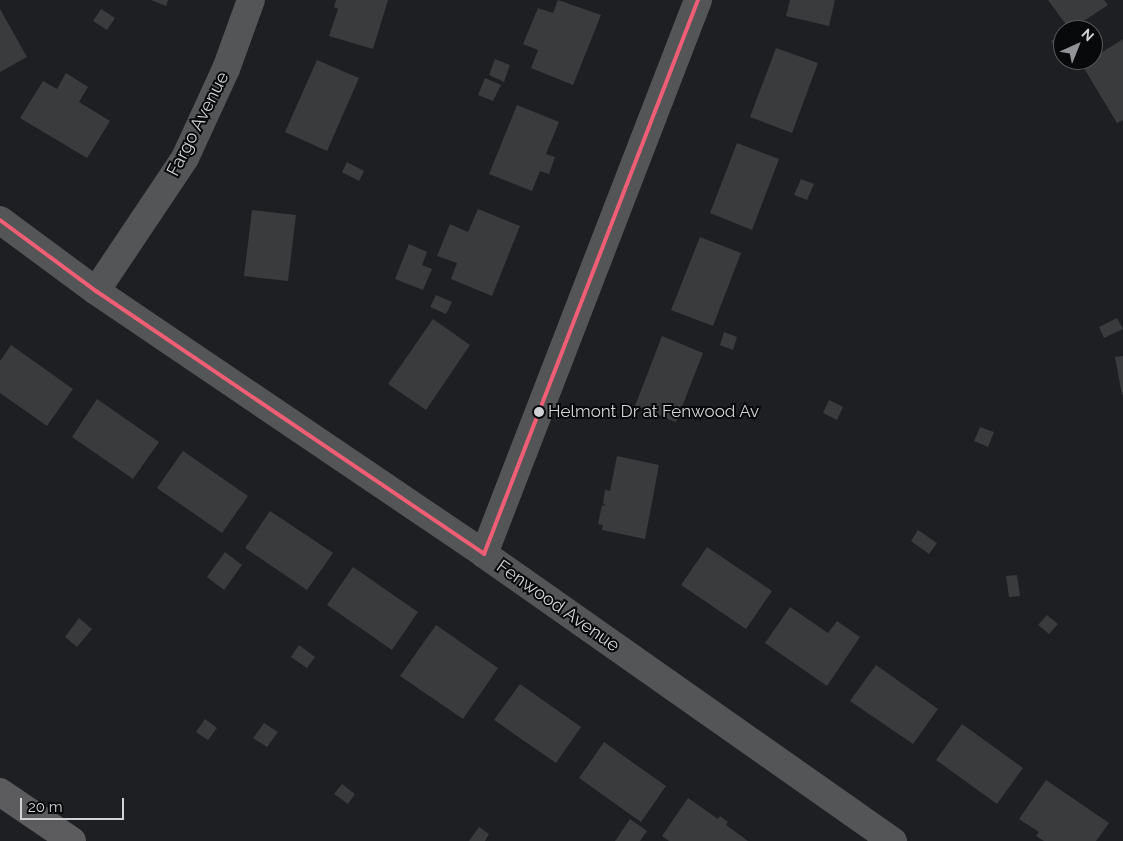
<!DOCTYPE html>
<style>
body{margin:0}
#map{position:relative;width:1123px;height:841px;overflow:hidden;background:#1e1f22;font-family:Raleway,sans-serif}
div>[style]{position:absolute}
.building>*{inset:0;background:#393b3d}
.minor>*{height:28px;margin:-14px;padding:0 14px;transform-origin:14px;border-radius:14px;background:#545556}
.motorway>*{height:28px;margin:-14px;padding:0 14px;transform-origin:14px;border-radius:14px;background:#5c5b5e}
.bus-1>*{height:4px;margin:-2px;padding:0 2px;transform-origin:2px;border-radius:2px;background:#ee5e75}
.dots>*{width:14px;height:14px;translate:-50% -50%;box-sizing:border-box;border:2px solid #08090b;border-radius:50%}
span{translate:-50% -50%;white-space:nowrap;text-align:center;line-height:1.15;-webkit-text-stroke:4px #08090b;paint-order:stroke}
.bus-label{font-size:17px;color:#d1d2d5}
.left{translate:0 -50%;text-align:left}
.street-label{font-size:18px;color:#d1d2d5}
.north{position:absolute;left:1053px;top:20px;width:50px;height:50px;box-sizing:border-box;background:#08090b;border:1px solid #58595c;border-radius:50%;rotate:44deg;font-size:14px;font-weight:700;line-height:20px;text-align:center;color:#d1d2d5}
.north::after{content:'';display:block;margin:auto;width:18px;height:22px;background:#929396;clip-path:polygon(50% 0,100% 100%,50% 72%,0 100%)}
.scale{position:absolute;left:20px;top:798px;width:104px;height:22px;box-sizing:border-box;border:2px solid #d1d2d5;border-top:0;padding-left:6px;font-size:15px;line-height:18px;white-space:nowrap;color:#d1d2d5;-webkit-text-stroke:4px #08090b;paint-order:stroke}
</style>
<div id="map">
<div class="building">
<div style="clip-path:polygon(151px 0,168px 0,166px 6px)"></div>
<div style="clip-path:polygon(336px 0,388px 0,373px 49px,329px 36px,338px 9px,334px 7px)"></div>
<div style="clip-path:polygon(558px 0,601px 15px,573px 85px,531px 68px,538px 50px,523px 44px,538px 8px,553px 13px)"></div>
<div style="clip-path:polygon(790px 0,835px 0,829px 26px,786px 16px)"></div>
<div style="clip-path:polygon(1048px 0,1104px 0,1108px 5px,1070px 30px)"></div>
<div style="clip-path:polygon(0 9px,27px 57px,0 72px)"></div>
<div style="clip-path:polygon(101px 9px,115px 18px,107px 30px,93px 21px)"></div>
<div style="clip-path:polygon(1063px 34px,1063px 54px,1060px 55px,1051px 41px)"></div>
<div style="clip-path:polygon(1123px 39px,1123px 120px,1117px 123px,1082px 65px)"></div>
<div style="clip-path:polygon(776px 48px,818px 63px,792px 133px,750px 117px)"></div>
<div style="clip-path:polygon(495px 59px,510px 65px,504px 82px,489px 75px)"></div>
<div style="clip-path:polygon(317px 60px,359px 78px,327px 151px,285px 132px)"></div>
<div style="clip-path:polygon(66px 73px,88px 87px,79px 102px,110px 121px,87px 158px,20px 118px,43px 81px,57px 89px)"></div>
<div style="clip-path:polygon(485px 78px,501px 85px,493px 101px,478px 95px)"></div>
<div style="clip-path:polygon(517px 105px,559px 122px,546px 154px,555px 157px,549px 174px,540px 171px,532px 191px,489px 174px)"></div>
<div style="clip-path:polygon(737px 143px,779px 159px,752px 230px,710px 213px)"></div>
<div style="clip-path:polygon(347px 162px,364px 171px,359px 181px,342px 172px)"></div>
<div style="clip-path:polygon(801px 179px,814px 184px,807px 200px,794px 195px)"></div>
<div style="clip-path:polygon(478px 209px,520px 226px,492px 296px,451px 279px,457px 263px,437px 256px,450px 224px,468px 232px)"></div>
<div style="clip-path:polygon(252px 210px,296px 215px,288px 281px,244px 276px)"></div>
<div style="clip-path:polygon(700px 237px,741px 253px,713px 326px,671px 310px)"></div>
<div style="clip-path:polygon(409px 244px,427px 252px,422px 265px,432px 269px,423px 290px,395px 279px)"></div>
<div style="clip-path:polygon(436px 295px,452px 302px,446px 314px,430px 307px)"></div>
<div style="clip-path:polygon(1117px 318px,1123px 329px,1104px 338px,1099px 327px)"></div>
<div style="clip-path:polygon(433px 319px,470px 345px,426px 410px,388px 384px)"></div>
<div style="clip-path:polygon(724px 332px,737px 337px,733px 350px,720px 345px)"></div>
<div style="clip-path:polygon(662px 336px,703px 353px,676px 422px,635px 406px)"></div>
<div style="clip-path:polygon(11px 345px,73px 389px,47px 426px,0 393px,0 361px)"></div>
<div style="clip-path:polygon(1123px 356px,1123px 395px,1122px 395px,1115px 357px)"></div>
<div style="clip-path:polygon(97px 399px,159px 442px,133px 479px,72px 437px)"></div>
<div style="clip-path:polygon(829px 400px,843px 407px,837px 420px,823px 413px)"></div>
<div style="clip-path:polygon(980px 427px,994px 432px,988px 447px,974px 441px)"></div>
<div style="clip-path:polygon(183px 451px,248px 496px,222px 533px,157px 488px)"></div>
<div style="clip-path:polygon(617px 456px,659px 465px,645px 539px,602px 530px,603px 525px,598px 524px,602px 505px,606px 506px,603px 503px,605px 490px,610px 491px)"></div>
<div style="clip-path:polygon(270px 511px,333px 553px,307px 590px,245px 548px)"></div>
<div style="clip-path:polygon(918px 530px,937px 543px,929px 554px,911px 541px)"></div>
<div style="clip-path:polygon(707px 547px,772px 591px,746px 629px,681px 585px)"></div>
<div style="clip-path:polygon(225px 552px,242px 565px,224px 590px,207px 577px)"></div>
<div style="clip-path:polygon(353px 567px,418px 612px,392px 650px,327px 605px)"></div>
<div style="clip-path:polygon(1017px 575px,1020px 596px,1009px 597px,1006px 576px)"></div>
<div style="clip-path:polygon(790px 607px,828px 633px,837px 621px,860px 637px,827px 686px,765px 643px)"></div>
<div style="clip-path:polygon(1047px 615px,1058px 624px,1049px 634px,1038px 625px)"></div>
<div style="clip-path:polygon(79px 618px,92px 629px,77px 647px,65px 637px)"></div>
<div style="clip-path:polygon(436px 625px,498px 668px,463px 719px,400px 676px)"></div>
<div style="clip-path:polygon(299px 645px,315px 657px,307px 668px,291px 657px)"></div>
<div style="clip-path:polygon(876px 665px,938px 709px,913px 744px,850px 701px)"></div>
<div style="clip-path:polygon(520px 684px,581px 727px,556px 763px,494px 720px)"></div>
<div style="clip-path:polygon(205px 719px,217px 728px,208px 740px,196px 732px)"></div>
<div style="clip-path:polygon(264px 723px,278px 732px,267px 747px,253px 738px)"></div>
<div style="clip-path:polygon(962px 724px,1023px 768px,997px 804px,936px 760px)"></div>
<div style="clip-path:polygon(604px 742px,666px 786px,641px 822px,579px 778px)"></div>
<div style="clip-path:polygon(1046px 780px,1109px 823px,1096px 841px,1044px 841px,1036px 836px,1039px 832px,1019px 819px)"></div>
<div style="clip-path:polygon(342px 784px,355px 794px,348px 804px,334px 794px)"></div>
<div style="clip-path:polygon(688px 798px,718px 819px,720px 816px,728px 822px,726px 825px,748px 841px,669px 841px,662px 836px)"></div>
<div style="clip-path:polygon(630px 819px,647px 831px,640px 841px,615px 841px)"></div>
<div style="clip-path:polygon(479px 827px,489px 834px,485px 841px,469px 841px)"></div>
</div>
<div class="minor">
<div style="left:0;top:220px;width:119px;rotate:36.5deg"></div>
<div style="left:96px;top:291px;width:469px;rotate:34.1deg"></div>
<div style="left:484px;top:554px;width:500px;rotate:35.1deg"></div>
<div style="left:96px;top:291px;width:160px;rotate:-56.2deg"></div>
<div style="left:185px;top:158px;width:98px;rotate:-65.3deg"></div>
<div style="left:226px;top:69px;width:73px;rotate:-70.1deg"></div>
<div style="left:484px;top:554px;width:594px;rotate:-68.88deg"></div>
</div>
<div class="motorway">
<div style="left:0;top:792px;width:87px;rotate:34.2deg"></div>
</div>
<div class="bus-1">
<div style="left:0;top:220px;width:119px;rotate:36.5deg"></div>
<div style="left:96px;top:291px;width:469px;rotate:34.1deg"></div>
<div style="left:484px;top:554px;width:594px;rotate:-68.88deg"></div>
</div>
<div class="dots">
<div style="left:539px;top:412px;background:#d1d2d5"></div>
</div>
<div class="bus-label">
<span class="left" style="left:548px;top:412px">Helmont Dr at Fenwood Av</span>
</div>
<div class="street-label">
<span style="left:198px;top:124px;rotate:-63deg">Fargo Avenue</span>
<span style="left:558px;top:606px;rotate:35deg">Fenwood Avenue</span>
</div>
<div class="north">N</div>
<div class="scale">20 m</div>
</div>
